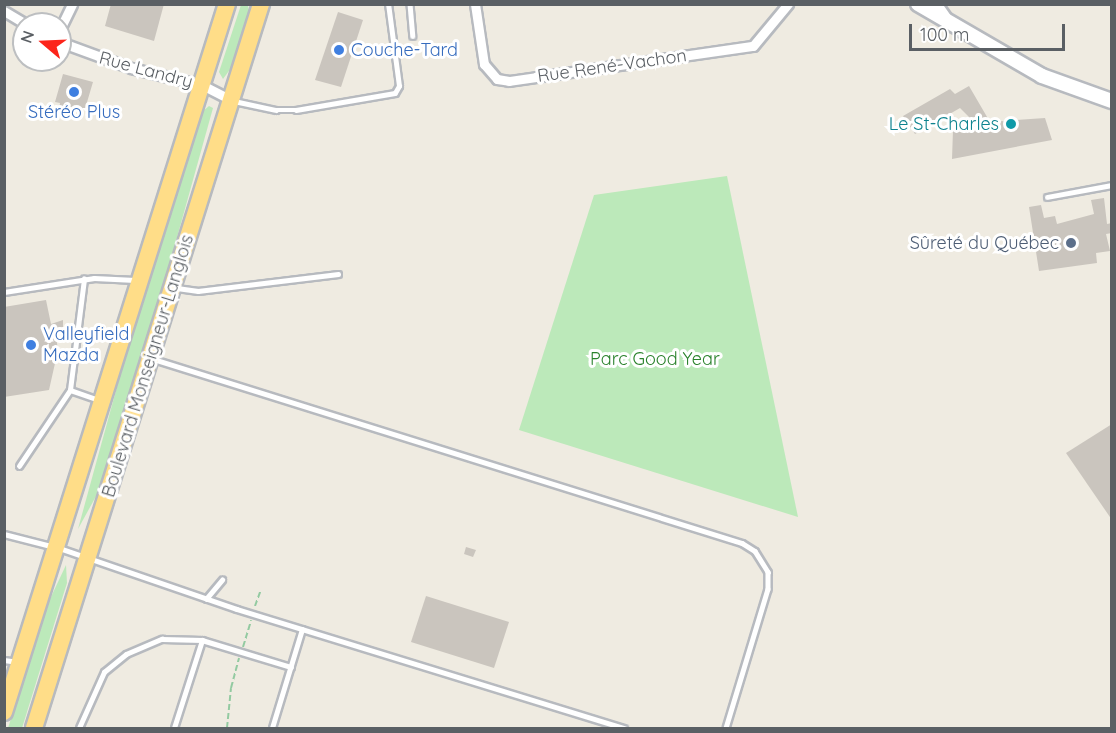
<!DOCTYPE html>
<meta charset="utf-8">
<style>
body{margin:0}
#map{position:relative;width:1116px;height:733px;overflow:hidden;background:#efebe1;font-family:Quicksand,sans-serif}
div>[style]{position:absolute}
.green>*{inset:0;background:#bce9ba}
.building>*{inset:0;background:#cac5be}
.path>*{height:2px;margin-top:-1px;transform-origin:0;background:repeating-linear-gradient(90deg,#93caa1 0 6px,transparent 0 9px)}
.roads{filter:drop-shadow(2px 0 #b7babf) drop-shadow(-2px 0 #b7babf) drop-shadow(0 2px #b7babf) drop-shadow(0 -2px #b7babf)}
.lane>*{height:4.5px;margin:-2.25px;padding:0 2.25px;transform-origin:2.25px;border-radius:2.25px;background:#fff}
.street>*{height:9px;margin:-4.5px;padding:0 4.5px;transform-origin:4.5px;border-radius:4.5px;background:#fff}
.secondary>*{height:14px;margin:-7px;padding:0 7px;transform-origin:7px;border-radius:7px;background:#fff}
.highway>*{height:16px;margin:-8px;padding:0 8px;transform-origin:8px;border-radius:8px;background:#fd8}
.dots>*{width:16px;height:16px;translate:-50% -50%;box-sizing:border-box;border:3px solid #fff;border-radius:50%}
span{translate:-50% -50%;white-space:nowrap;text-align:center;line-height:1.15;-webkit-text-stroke:6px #fff;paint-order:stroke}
.shop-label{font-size:18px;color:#366cbe}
.left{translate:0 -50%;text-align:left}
.street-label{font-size:18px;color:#5a5f64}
.culture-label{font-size:18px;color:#0d838f}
.right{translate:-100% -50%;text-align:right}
.service-label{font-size:18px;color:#4e5e75}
.park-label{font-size:18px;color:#2a822c}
.frame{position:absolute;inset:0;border:6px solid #5a5f64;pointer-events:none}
.north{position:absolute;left:12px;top:12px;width:60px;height:60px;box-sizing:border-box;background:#fff;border:2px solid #bdbfc1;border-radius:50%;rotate:289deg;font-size:16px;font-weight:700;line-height:24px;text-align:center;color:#5a5f64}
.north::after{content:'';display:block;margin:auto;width:21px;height:27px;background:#fc241a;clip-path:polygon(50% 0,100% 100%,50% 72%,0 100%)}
.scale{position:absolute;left:909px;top:24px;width:156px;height:27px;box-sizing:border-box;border:3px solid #5a5f64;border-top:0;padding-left:8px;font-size:18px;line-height:21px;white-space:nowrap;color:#5a5f64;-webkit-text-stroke:4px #fff;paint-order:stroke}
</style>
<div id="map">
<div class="green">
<div style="clip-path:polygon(241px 5px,248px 6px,250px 14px,234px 64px,223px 79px,219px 72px)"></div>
<div style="clip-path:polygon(209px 106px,213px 108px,171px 259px,100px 489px,78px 529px,123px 365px,203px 111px)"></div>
<div style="clip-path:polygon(727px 176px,798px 517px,519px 430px,594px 195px)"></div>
<div style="clip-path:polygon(66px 565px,67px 583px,22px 728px,8px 728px,50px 599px)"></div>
</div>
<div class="building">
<div style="clip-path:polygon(111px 4px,164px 4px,154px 41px,105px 26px)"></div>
<div style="clip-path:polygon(338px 12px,363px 20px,341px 87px,315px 80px)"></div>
<div style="clip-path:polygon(63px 74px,93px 82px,85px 109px,77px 107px,74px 117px,58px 115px,60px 103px,55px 102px)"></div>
<div style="clip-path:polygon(969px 86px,990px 122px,1045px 118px,1052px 140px,952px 159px,953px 130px,977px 125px,960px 108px,915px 134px,903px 116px,950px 89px,955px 94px)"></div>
<div style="clip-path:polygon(1104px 198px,1107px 224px,1112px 223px,1112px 233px,1106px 234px,1110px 251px,1096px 253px,1097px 263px,1039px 271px,1029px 207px,1041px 205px,1044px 218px,1055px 216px,1057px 224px,1094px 214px,1091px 200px)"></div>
<div style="clip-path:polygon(46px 300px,51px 324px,63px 320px,63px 327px,55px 329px,58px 350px,49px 390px,4px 397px,4px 307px)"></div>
<div style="clip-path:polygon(1112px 424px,1112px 520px,1066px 453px)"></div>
<div style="clip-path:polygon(466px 547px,476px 550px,473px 557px,464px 554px)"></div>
<div style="clip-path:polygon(426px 596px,509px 622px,494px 668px,411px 642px)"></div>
</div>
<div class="path">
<div style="left:255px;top:606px;width:15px;rotate:-70deg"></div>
<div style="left:243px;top:647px;width:28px;rotate:-73deg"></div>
<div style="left:227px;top:728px;width:40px;rotate:-84.3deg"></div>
<div style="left:231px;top:688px;width:31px;rotate:-75deg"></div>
</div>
<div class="roads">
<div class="lane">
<div style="left:410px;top:4px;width:32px;rotate:85deg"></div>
<div style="left:234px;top:101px;width:43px;rotate:12.1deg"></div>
<div style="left:276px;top:110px;width:20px"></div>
<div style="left:296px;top:110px;width:100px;rotate:-9.7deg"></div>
<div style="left:395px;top:93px;width:8px;rotate:-60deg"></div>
<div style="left:399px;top:86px;width:83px;rotate:-97.6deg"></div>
<div style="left:1047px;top:197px;width:66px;rotate:-10.5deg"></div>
<div style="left:177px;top:288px;width:21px;rotate:8deg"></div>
<div style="left:198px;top:291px;width:141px;rotate:-6.9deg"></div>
<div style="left:4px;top:292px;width:91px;rotate:-8.8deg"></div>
<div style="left:94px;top:278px;width:41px;rotate:2.8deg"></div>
<div style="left:153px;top:359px;width:617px;rotate:17.35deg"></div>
<div style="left:742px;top:543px;width:15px;rotate:32deg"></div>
<div style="left:755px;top:551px;width:25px;rotate:58deg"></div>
<div style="left:768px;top:572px;width:17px;rotate:90deg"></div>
<div style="left:768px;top:589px;width:145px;rotate:106.8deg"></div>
<div style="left:70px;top:390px;width:31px;rotate:19deg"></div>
<div style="left:19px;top:466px;width:92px;rotate:-56.1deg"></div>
<div style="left:70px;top:390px;width:112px;rotate:-82.8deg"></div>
<div style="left:4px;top:534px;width:49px;rotate:14.3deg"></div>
<div style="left:59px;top:548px;width:188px;rotate:18.9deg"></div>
<div style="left:237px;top:609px;width:405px;rotate:17.1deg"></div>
<div style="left:206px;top:599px;width:25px;rotate:-50deg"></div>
<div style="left:4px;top:660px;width:14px;rotate:8deg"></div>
<div style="left:79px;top:728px;width:61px;rotate:-65.9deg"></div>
<div style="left:104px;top:672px;width:28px;rotate:-39deg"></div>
<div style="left:126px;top:654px;width:39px;rotate:-23deg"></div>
<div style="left:162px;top:639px;width:40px;rotate:1.4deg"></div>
<div style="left:202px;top:640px;width:93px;rotate:16.9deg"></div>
<div style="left:174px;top:728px;width:92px;rotate:-72.3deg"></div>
<div style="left:272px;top:728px;width:103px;rotate:-73.1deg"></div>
</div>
<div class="street">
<div style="left:475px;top:4px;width:61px;rotate:81.5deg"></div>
<div style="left:484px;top:64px;width:20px;rotate:49deg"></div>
<div style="left:497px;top:79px;width:12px;rotate:9deg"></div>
<div style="left:509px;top:81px;width:246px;rotate:-8.2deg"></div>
<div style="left:753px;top:46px;width:55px;rotate:-50.2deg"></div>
<div style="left:937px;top:4px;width:16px;rotate:55deg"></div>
<div style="left:4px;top:11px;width:26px;rotate:31deg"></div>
<div style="left:60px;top:29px;width:28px;rotate:-64deg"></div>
<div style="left:60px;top:42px;width:76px;rotate:20.1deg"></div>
<div style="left:131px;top:68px;width:73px;rotate:13.5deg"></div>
<div style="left:202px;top:85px;width:34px;rotate:27deg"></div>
</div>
<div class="secondary">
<div style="left:918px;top:4px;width:143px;rotate:30.1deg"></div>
<div style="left:1042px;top:76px;width:74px;rotate:19.7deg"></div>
</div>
<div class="highway">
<div style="left:4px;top:712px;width:742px;rotate:-72.52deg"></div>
<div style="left:34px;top:728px;width:759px;rotate:-72.59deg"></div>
</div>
</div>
<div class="dots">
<div style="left:339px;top:50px;background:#3f7fe0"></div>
<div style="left:74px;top:92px;background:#3f7fe0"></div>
<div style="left:1011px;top:124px;background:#0f9aa8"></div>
<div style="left:1071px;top:243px;background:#5c6f8a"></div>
<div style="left:31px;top:345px;background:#3f7fe0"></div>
</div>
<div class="shop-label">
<span class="left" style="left:351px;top:50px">Couche-Tard</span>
<span style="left:74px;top:112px">Stéréo Plus</span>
<span class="left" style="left:43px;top:345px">Valleyfield<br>Mazda</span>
</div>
<div class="street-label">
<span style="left:612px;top:66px;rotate:-8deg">Rue René-Vachon</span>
<span style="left:146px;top:70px;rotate:15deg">Rue Landry</span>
<span style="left:148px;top:366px;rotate:-73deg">Boulevard Monseigneur-Langlois</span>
</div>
<div class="culture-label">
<span class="right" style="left:999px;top:124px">Le St-Charles</span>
</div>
<div class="service-label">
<span class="right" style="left:1059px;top:243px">Sûreté du Québec</span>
</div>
<div class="park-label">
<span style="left:655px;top:359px">Parc Good Year</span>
</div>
<div class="frame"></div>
<div class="north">N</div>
<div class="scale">100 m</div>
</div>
